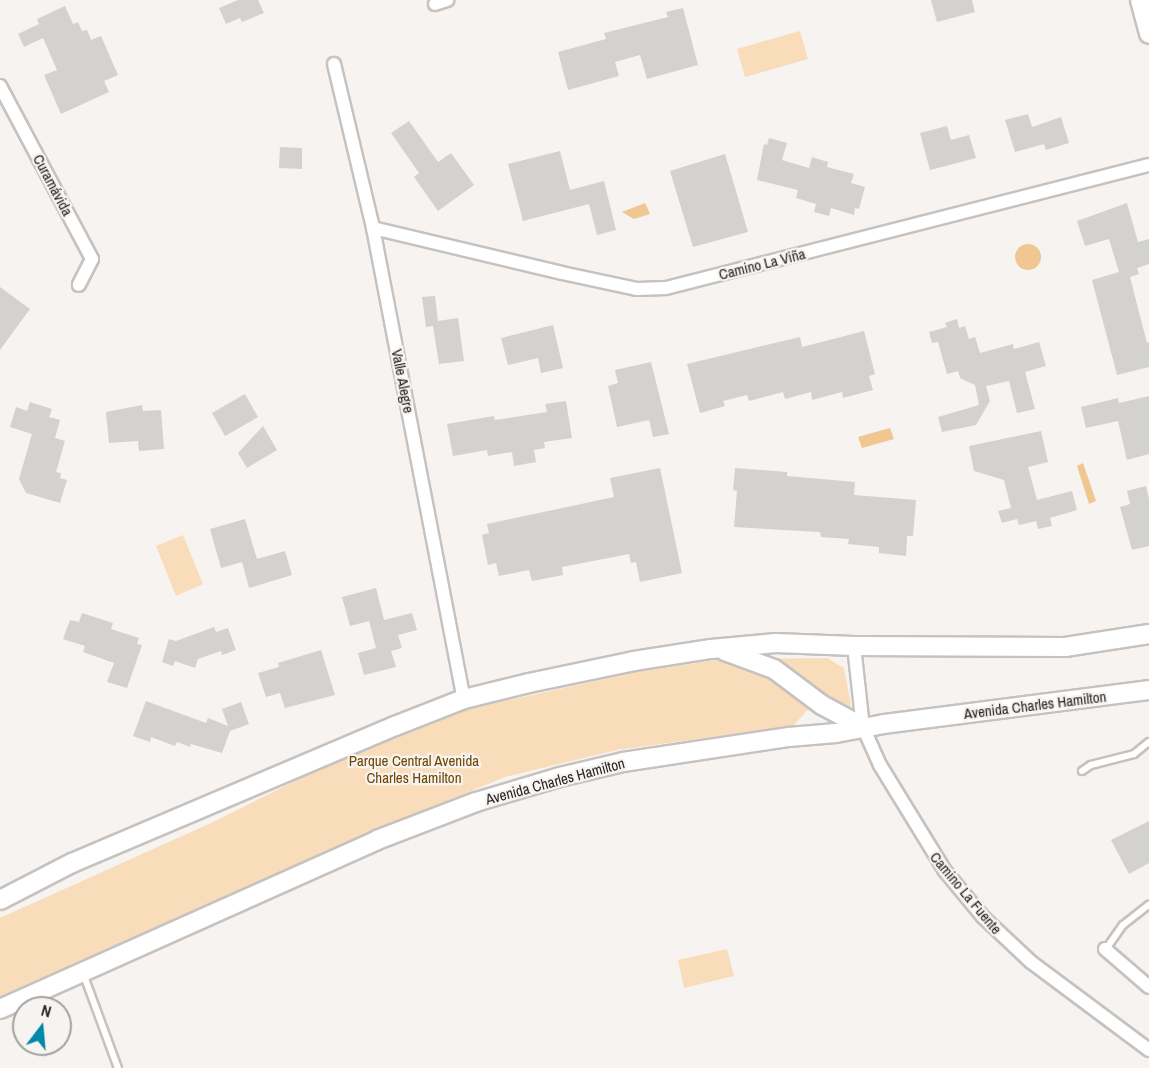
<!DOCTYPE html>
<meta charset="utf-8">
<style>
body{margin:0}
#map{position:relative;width:1149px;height:1068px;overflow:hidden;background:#f6f3f0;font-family:"Archivo Narrow",sans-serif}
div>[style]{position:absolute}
.green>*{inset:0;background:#f9ddba}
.water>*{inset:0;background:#f0c691}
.round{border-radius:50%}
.building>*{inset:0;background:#d4d2cf}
.roads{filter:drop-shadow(2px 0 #c5c2c0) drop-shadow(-2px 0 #c5c2c0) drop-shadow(0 2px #c5c2c0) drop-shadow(0 -2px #c5c2c0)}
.lane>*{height:6px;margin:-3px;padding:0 3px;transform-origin:3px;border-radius:3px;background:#fff}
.street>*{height:12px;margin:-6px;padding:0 6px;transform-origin:6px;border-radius:6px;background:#fff}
.secondary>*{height:18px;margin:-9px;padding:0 9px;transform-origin:9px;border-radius:9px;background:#fff}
span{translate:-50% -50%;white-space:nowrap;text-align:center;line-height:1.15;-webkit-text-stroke:4.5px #f6f3f0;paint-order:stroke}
.street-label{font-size:15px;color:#272625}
.park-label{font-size:15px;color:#6e4600}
.north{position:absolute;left:12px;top:996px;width:60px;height:60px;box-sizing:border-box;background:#f6f3f0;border:2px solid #a3a19f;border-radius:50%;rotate:16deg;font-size:16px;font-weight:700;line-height:24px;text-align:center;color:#272625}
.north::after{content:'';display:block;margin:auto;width:21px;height:27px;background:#0088a9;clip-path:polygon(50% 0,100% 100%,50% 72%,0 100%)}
</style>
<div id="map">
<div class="green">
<div style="clip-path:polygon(800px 31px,808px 59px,745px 77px,737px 49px)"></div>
<div style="clip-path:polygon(183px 535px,203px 584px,176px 596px,156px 546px)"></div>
<div style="clip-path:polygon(827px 658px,844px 668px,851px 705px,848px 710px,821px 695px,793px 726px,617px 750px,505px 777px,371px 832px,0 996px,0 918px,211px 823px,397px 730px,463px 710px,637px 672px,723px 659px)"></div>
<div style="clip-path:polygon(727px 949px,734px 976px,684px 988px,678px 960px)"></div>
</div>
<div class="water">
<div style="clip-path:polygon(645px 203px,650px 214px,634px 219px,622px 212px)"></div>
<div class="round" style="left:1015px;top:244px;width:26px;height:26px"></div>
<div style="clip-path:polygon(890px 428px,894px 439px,862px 448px,858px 437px)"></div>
<div style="clip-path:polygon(1083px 463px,1096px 501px,1089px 504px,1077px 466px)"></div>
</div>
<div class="building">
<div style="clip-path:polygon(238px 0,258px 0,264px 13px,242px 22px,240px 18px,226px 24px,219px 8px)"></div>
<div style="clip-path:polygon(931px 0,972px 0,975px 12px,937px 22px)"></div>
<div style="clip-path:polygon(65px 6px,73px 24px,78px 22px,82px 31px,87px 30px,91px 40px,101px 36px,118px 75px,104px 81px,109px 92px,61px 114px,44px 75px,57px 70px,43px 38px,24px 47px,18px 34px,39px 24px,37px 19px)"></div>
<div style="clip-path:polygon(683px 8px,698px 65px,647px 79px,640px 55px,615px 62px,619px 76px,568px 90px,558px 52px,606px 39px,604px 33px,668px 17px,666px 12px)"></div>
<div style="clip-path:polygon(1028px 114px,1032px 127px,1061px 117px,1069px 143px,1046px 150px,1044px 144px,1015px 152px,1005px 120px)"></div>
<div style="clip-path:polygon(409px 121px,438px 162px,451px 153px,474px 185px,438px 211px,414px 177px,419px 173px,391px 133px)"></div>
<div style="clip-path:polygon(947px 126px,951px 140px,969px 135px,976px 158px,930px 170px,920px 133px)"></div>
<div style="clip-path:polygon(769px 138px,787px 143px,782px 160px,809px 168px,812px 157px,828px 162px,827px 167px,854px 174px,851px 183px,865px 187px,859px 209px,855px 208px,854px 215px,831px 208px,829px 216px,814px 212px,816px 204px,796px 198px,798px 190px,757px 180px,764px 144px,767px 145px)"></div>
<div style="clip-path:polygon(280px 147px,302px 148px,302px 169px,279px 168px)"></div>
<div style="clip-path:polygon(560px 151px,570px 190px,604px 181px,616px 230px,597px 235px,589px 204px,523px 221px,508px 164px)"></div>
<div style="clip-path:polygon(725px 154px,748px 232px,693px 247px,670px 171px)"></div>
<div style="clip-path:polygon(1127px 203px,1138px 242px,1149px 239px,1149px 264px,1137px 268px,1139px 274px,1130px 277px,1147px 343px,1149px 342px,1149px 367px,1117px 375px,1092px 280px,1119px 272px,1109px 239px,1085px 246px,1077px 221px)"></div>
<div style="clip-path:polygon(0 287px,30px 309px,0 350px)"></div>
<div style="clip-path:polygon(435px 296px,438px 321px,458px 318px,464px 361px,439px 364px,433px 326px,426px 327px,422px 297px)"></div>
<div style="clip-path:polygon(957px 319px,959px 328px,965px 326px,969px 339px,975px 337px,980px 353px,1013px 344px,1014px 349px,1039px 342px,1046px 366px,1025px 372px,1035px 409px,1017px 413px,1009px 381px,986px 386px,990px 401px,976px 425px,942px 432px,938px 417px,979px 405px,975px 385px,960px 378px,958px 371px,947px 374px,938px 342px,932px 343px,929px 332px,947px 327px,945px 323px)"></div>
<div style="clip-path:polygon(553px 325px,563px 368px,541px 373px,538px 358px,508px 365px,501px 338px)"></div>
<div style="clip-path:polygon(864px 331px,875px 374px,869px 376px,873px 390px,843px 398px,842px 392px,812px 400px,811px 392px,785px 399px,783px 392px,749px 401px,747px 395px,723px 401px,725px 406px,700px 413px,687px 364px,800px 337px,802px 347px)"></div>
<div style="clip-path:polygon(651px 362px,669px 434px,653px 437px,649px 420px,617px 427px,608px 386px,618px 383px,615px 370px)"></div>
<div style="clip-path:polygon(245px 394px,258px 417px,225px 436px,212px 413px)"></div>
<div style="clip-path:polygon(1149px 396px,1149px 454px,1127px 460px,1118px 421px,1086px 428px,1081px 407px,1118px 398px,1119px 403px)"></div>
<div style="clip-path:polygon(566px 401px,572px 438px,544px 442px,545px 448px,534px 450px,536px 462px,514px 466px,512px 452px,488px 456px,487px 450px,453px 456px,447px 424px,494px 416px,495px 420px,547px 412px,545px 404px)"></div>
<div style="clip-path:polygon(30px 402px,52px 409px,49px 417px,60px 420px,55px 438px,65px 441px,56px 472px,61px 473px,60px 478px,67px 480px,60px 503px,26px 493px,19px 479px,32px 434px,10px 427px,16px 407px,27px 411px)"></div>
<div style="clip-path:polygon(142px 405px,143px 411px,161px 410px,164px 449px,139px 451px,138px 441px,109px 443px,106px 412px)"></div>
<div style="clip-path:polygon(263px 426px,277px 450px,247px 468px,238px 453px)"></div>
<div style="clip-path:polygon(1041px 431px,1048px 462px,1028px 467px,1037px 500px,1072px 491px,1077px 510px,1050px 518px,1052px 526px,1038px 529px,1036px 521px,1019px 525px,1017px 519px,1002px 523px,998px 511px,1011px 508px,1004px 480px,974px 471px,969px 446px)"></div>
<div style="clip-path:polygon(660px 468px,682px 573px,640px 582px,636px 562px,631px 563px,629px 554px,562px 567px,563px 575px,532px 581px,529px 570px,499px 576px,496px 563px,488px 565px,482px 535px,489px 533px,487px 524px,614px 497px,610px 478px)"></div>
<div style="clip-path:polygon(735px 468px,787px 472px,787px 476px,855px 482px,854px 495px,916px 500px,913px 536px,907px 536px,906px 556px,879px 553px,879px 547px,848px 544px,849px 539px,821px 537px,820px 532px,734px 527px,737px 491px,733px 490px)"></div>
<div style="clip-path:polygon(1146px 486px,1149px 499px,1149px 546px,1132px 550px,1120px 507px,1130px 504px,1127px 491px)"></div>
<div style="clip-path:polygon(245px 519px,257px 559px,285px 551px,292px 575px,249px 588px,242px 562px,221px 568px,210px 529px)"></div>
<div style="clip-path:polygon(376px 588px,384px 620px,412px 613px,417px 630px,398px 635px,402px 648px,391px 651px,396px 667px,364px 675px,358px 653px,376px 648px,369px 621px,350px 626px,342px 597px)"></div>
<div style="clip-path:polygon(82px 613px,113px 623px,111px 629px,139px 638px,137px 644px,142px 645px,127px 688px,107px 682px,114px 663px,83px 652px,85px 646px,63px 639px,70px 620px,79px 622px)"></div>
<div style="clip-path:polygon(214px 627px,216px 632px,228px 628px,236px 650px,222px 655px,221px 651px,198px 659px,195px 668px,175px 661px,173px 666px,162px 662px,169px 639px,176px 641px)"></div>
<div style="clip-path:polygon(321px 650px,335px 695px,285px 708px,280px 693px,266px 697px,258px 673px,279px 667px,278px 663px)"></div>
<div style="clip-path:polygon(146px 701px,206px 723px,208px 718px,228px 726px,222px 709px,241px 702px,249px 724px,230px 731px,222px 753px,191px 744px,190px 747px,177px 742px,175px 746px,151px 737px,150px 742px,133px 736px)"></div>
<div style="clip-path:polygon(1149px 821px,1149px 863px,1129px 874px,1111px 840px)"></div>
</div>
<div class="roads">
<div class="lane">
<div style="left:1082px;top:771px;width:11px;rotate:-34deg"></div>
<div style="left:1091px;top:765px;width:44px;rotate:-14.3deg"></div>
<div style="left:1134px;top:754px;width:19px;rotate:-39deg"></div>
<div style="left:1106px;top:949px;width:29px;rotate:-55deg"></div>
<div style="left:1123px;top:925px;width:33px;rotate:-38deg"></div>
<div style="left:83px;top:973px;width:101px;rotate:69.8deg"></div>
</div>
<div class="street">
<div style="left:435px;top:4px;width:13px;rotate:-18deg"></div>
<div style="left:334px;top:64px;width:169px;rotate:76.6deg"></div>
<div style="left:373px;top:228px;width:480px;rotate:79.1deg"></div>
<div style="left:0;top:86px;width:196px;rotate:62deg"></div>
<div style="left:92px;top:259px;width:29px;rotate:117deg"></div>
<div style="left:373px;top:228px;width:194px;rotate:13.4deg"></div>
<div style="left:562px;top:273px;width:77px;rotate:12deg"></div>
<div style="left:637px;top:289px;width:29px;rotate:-2deg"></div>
<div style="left:666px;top:288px;width:498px;rotate:-14.3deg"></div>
<div style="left:854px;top:646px;width:81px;rotate:83.7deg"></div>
<div style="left:863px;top:727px;width:42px;rotate:65.9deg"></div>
<div style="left:880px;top:765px;width:124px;rotate:58.5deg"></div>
<div style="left:945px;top:871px;width:60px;rotate:50.4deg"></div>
<div style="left:983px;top:917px;width:66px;rotate:43.2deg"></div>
<div style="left:1031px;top:962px;width:147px;rotate:36.7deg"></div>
<div style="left:1105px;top:949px;width:58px;rotate:40.8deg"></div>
</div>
<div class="secondary">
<div style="left:1140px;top:0;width:35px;rotate:75deg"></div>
<div style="left:725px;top:651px;width:52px;rotate:20.2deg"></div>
<div style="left:774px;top:669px;width:60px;rotate:36.9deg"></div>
<div style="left:822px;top:705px;width:47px;rotate:28.2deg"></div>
<div style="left:0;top:900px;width:81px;rotate:-27.2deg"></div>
<div style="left:72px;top:863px;width:351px;rotate:-23deg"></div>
<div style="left:395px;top:726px;width:74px;rotate:-21.4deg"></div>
<div style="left:464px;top:699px;width:67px;rotate:-13.8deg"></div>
<div style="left:529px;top:683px;width:107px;rotate:-11.8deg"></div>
<div style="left:634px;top:661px;width:78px;rotate:-8.9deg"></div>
<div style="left:711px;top:649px;width:65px;rotate:-5.3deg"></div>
<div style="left:776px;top:643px;width:78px;rotate:2.2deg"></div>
<div style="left:854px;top:646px;width:211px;rotate:0.3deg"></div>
<div style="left:1065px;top:647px;width:85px;rotate:-8.8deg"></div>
<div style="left:0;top:1009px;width:413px;rotate:-24.1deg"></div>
<div style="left:377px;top:840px;width:106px;rotate:-21deg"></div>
<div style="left:476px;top:802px;width:88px;rotate:-16.6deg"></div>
<div style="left:560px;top:777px;width:65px;rotate:-13.4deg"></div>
<div style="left:623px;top:762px;width:168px;rotate:-8.6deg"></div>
<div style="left:789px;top:737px;width:47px;rotate:-4.9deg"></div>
<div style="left:836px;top:733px;width:49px;rotate:-10.6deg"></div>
<div style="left:884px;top:724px;width:267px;rotate:-7.3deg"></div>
</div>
</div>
<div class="street-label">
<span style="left:53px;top:185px;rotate:62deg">Curamávida</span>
<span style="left:762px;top:264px;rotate:-14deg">Camino La Viña</span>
<span style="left:403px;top:381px;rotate:79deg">Valle Alegre</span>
<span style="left:1035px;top:705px;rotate:-7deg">Avenida Charles Hamilton</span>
<span style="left:555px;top:781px;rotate:-15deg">Avenida Charles Hamilton</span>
<span style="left:966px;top:893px;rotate:50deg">Camino La Fuente</span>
</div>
<div class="park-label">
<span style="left:414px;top:769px">Parque Central Avenida<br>Charles Hamilton</span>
</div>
<div class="north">N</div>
</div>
